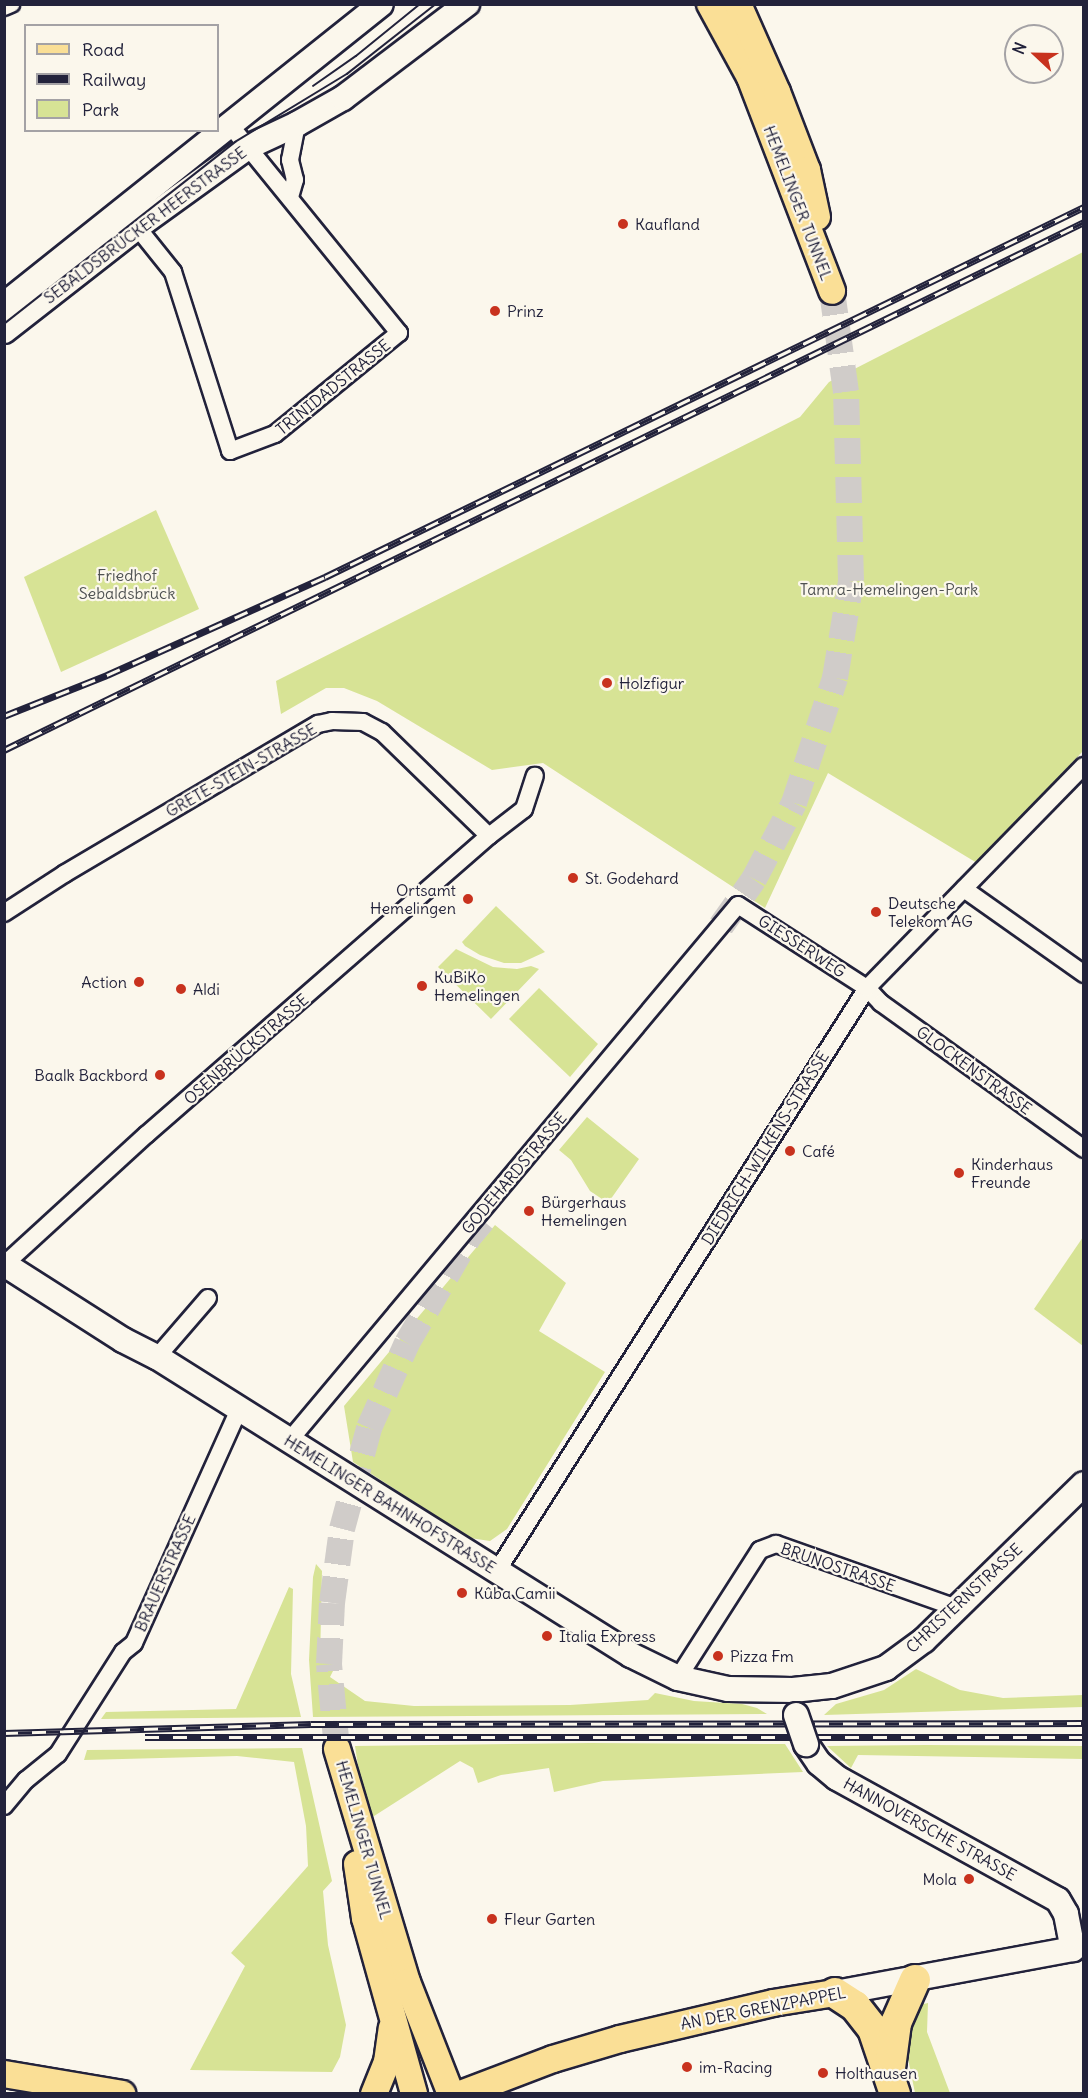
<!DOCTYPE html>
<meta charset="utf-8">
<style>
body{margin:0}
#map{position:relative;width:1088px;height:2098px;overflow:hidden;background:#fbf7ec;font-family:Delius,sans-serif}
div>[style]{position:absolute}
.green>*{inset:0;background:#d7e395}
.primary-tunnel>*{height:26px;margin-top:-13px;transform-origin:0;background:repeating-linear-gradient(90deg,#d0ccc9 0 26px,transparent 0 39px)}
.roads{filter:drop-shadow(2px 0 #22223b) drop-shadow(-2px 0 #22223b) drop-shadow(0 2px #22223b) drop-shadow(0 -2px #22223b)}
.street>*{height:16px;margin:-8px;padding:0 8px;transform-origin:8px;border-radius:8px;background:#fbf7ec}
.secondary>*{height:24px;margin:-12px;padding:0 12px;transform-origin:12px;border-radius:12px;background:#fbf7ec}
.primary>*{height:26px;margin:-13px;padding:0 13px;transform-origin:13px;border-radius:13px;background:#fadf96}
.highway>*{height:30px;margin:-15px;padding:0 15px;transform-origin:15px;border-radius:15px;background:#fadf96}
.tram>*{height:1.5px;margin:-0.75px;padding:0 0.75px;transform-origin:0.75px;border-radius:0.75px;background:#22223b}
.rail>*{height:7px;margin-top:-3.5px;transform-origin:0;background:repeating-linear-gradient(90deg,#fbf7ec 0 14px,#22223b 0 28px);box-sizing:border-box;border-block:2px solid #22223b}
.bridges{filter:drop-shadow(2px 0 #22223b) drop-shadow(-2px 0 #22223b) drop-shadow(0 2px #22223b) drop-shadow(0 -2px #22223b)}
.secondary-bridge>*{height:24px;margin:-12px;padding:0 12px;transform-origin:12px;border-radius:12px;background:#fbf7ec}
.dots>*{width:16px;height:16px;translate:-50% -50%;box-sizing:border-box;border:3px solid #fbf7ec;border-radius:50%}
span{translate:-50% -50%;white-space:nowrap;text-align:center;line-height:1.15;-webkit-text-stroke:4.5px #fbf7ec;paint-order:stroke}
.street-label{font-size:16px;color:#22223b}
.poi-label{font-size:16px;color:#22223b}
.left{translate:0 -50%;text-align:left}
.right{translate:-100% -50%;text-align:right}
.park-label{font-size:16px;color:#4f5252}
.frame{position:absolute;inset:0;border:6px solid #22223b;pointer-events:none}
.legend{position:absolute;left:24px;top:24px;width:195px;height:108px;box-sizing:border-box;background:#fbf7ec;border:2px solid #a4a2a5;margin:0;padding:8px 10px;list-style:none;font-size:18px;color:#22223b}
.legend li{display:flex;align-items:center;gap:12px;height:30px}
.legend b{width:30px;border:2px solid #a4a2a5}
.north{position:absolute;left:1004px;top:24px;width:60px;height:60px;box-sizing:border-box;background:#fbf7ec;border:2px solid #a4a2a5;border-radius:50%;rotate:292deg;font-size:16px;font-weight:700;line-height:24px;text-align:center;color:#22223b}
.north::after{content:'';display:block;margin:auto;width:21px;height:27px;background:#c8321e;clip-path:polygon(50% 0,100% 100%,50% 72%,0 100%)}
</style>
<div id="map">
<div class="green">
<div style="clip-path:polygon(1083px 252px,1083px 751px,977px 863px,828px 773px,765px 908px,543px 763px,492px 770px,377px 701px,344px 688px,326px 688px,281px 714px,276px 681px,800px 417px,829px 382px)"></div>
<div style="clip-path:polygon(156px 510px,199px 609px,61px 672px,24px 577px)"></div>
<div style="clip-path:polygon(496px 906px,545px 952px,521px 963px,504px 963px,480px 955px,465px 946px,462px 942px)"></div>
<div style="clip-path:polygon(456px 949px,493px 967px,517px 969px,531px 966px,539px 969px,491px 1019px,438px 967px)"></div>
<div style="clip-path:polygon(539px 988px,598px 1044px,570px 1077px,509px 1019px)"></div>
<div style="clip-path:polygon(587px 1117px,639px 1159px,608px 1203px,590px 1191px,571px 1160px,559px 1150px)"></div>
<div style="clip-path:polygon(495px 1225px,566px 1283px,539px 1331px,605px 1372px,507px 1529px,490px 1541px,470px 1538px,353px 1462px,344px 1406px)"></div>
<div style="clip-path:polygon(1083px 1237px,1084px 1346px,1083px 1346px,1034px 1309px)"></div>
<div style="clip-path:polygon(316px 1564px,322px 1571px,320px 1661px,336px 1665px,330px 1677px,365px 1701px,414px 1706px,570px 1705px,648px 1700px,655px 1693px,694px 1701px,742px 1704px,757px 1708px,767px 1714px,313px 1717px,309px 1660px,313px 1577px)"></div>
<div style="clip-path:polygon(289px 1587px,293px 1589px,291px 1674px,301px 1717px,101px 1719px,106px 1712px,236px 1709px)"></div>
<div style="clip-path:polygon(916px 1669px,960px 1690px,1003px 1698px,1083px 1695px,1083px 1707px,824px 1715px,836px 1704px,884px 1690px)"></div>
<div style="clip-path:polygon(590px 1743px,785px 1744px,803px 1772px,603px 1781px,554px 1792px,549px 1768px,501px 1775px,478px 1783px,473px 1768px,460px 1761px,371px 1818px,360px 1779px,355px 1746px)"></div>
<div style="clip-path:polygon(926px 1745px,1083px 1746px,1083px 1759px,858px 1755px,851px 1768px,827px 1746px)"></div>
<div style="clip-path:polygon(302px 1748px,332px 1881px,323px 1891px,328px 1945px,346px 2025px,340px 2057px,332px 2072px,190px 2070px,245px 1966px,231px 1953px,308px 1866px,306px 1826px,294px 1762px,237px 1756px,84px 1760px,87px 1750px)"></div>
<div style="clip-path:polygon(928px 2003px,927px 2032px,950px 2093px,915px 2093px,903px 2034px,914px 2006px)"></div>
</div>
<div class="primary-tunnel">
<div style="left:721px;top:926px;width:57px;rotate:-54.9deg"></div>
<div style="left:754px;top:879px;width:86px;rotate:-62.2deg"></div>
<div style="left:794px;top:803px;width:132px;rotate:-71.8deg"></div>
<div style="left:835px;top:678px;width:98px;rotate:-80.6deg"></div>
<div style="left:851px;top:581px;width:189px;rotate:-91.5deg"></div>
<div style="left:846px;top:392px;width:102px;rotate:-97.9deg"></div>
<div style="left:337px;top:1749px;width:85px;rotate:-95.4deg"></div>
<div style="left:329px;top:1664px;width:61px;rotate:-87.2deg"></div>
<div style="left:332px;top:1603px;width:75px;rotate:-82.3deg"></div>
<div style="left:342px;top:1529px;width:105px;rotate:-75deg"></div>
<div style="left:369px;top:1428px;width:93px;rotate:-65.9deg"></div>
<div style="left:407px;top:1343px;width:121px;rotate:-59.8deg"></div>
<div style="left:468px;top:1238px;width:23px;rotate:-50deg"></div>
</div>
<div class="roads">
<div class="street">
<div style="left:4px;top:7px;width:8px;rotate:-23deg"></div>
<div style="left:290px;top:197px;width:18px;rotate:-74deg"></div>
<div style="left:295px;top:180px;width:21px;rotate:-104deg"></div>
<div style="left:290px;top:160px;width:37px;rotate:-79deg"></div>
<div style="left:137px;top:227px;width:58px;rotate:51.3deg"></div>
<div style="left:173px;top:272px;width:188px;rotate:72.3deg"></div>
<div style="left:230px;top:451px;width:48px;rotate:-20.7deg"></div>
<div style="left:275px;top:434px;width:160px;rotate:-39.2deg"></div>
<div style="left:399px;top:333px;width:269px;rotate:-129.1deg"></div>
<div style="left:964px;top:889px;width:147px;rotate:35.3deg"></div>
<div style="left:4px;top:913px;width:72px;rotate:-33deg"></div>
<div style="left:64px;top:874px;width:295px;rotate:-30.6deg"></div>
<div style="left:318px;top:724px;width:14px;rotate:-12deg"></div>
<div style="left:332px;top:721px;width:31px;rotate:2deg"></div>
<div style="left:363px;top:722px;width:21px;rotate:28deg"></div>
<div style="left:382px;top:732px;width:149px;rotate:44.2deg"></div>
<div style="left:489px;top:836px;width:44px;rotate:-37.6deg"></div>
<div style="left:524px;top:809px;width:35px;rotate:-72deg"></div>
<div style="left:5px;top:1264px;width:191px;rotate:-42.5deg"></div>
<div style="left:146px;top:1135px;width:455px;rotate:-41.1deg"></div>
<div style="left:157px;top:1357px;width:78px;rotate:-49.2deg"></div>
<div style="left:289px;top:1441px;width:699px;rotate:-50.05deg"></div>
<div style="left:738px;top:905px;width:153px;rotate:32.8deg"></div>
<div style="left:867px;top:988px;width:21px;rotate:47deg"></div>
<div style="left:881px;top:1003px;width:250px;rotate:35.7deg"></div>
<div style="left:497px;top:1571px;width:690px;rotate:-57.6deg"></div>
<div style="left:867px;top:988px;width:310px;rotate:-45.7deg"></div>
<div style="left:678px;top:1678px;width:152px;rotate:-57.4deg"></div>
<div style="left:760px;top:1550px;width:17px;rotate:-21deg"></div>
<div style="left:776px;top:1544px;width:192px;rotate:19.5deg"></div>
<div style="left:4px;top:1806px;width:34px;rotate:-50deg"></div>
<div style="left:26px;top:1780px;width:41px;rotate:-39.1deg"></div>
<div style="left:58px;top:1754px;width:121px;rotate:-57.5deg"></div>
<div style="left:123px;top:1652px;width:14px;rotate:-39deg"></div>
<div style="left:134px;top:1643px;width:256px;rotate:-65.8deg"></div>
</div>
<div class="secondary">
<div style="left:4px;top:305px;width:482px;rotate:-38.6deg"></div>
<div style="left:4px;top:331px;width:169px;rotate:-38deg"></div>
<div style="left:137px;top:227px;width:137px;rotate:-35.8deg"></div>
<div style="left:248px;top:147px;width:54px;rotate:-25.1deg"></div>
<div style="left:297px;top:124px;width:53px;rotate:-29.5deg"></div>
<div style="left:343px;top:98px;width:156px;rotate:-37.2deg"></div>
<div style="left:4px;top:1264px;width:141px;rotate:32.6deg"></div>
<div style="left:123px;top:1340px;width:38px;rotate:27deg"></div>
<div style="left:157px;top:1357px;width:560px;rotate:32.16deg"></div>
<div style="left:631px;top:1655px;width:52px;rotate:26.1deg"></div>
<div style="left:678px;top:1678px;width:51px;rotate:12.4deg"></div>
<div style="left:728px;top:1689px;width:65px;rotate:0.9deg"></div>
<div style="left:793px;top:1690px;width:39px;rotate:-6deg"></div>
<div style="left:832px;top:1686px;width:57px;rotate:-18.4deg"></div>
<div style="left:886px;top:1668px;width:47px;rotate:-36.4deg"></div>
<div style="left:924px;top:1640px;width:223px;rotate:-44.3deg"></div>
<div style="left:806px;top:1744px;width:23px;rotate:56deg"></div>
<div style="left:819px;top:1763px;width:23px;rotate:40deg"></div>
<div style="left:837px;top:1778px;width:252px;rotate:28.9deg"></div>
<div style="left:1058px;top:1900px;width:16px;rotate:60deg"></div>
<div style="left:1066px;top:1914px;width:36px;rotate:79deg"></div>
<div style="left:1073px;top:1949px;width:242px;rotate:169.5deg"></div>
</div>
<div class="primary">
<div style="left:710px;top:4px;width:83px;rotate:61.3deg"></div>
<div style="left:750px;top:77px;width:229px;rotate:69deg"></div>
<div style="left:738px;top:4px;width:96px;rotate:66.1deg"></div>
<div style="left:777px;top:92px;width:84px;rotate:69deg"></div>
<div style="left:807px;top:170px;width:48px;rotate:78deg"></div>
<div style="left:337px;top:1749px;width:243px;rotate:73.3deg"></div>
<div style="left:407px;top:1982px;width:120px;rotate:68.6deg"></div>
<div style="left:357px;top:1864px;width:55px;rotate:81.6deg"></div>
<div style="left:365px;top:1918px;width:183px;rotate:74.4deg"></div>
<div style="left:4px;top:2074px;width:120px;rotate:9.6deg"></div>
<div style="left:374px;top:2094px;width:35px;rotate:-68deg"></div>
<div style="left:387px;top:2062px;width:34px;rotate:-82deg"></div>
<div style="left:461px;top:2094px;width:98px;rotate:-20.8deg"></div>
<div style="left:553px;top:2059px;width:70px;rotate:-16.6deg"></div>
<div style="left:620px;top:2039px;width:157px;rotate:-13.2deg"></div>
<div style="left:773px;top:2003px;width:63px;rotate:-9.2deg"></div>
</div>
<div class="highway">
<div style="left:835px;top:1993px;width:24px;rotate:33deg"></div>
<div style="left:855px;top:2006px;width:29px;rotate:52deg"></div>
<div style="left:873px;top:2029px;width:69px;rotate:71.3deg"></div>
<div style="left:890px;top:2068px;width:45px;rotate:-82.4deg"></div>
<div style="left:896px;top:2023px;width:47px;rotate:-66.2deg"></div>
</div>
</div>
<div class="tram">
<div style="left:313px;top:86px;width:52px;rotate:-34.9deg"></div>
<div style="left:356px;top:56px;width:82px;rotate:-39.1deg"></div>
<div style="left:4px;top:324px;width:294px;rotate:-38.2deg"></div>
<div style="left:235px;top:142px;width:131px;rotate:-31.3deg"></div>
<div style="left:347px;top:74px;width:113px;rotate:-38.2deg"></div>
</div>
<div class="rail">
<div style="left:4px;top:716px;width:111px;rotate:-21.7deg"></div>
<div style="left:107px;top:675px;width:239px;rotate:-24.2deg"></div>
<div style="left:325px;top:577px;width:844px;rotate:-25.99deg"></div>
<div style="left:4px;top:750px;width:1202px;rotate:-26.05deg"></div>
<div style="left:4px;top:1733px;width:307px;rotate:-1.7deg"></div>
<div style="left:311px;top:1724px;width:773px;rotate:-0.07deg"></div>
<div style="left:145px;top:1737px;width:939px"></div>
</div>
<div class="bridges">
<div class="secondary-bridge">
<div style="left:796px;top:1715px;width:31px;rotate:71deg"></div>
</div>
</div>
<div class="dots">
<div style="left:623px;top:224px;background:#c8321e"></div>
<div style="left:495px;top:311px;background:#c8321e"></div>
<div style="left:607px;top:683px;background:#c8321e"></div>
<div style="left:573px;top:878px;background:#c8321e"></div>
<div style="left:468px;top:899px;background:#c8321e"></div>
<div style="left:876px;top:912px;background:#c8321e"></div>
<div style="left:139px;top:982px;background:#c8321e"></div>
<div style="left:422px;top:986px;background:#c8321e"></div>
<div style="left:181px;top:989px;background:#c8321e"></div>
<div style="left:160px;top:1075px;background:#c8321e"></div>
<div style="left:790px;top:1151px;background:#c8321e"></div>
<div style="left:959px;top:1173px;background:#c8321e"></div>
<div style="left:529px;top:1211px;background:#c8321e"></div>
<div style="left:462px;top:1593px;background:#c8321e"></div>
<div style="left:547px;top:1636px;background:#c8321e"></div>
<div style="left:718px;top:1656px;background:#c8321e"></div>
<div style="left:969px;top:1879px;background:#c8321e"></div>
<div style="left:492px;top:1919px;background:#c8321e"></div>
<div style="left:687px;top:2067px;background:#c8321e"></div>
<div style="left:823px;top:2073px;background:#c8321e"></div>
</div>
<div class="street-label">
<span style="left:798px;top:203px;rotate:69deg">HEMELINGER TUNNEL</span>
<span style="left:145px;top:225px;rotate:-37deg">SEBALDSBRÜCKER HEERSTRASSE</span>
<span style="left:333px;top:387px;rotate:-39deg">TRINIDADSTRASSE</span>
<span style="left:241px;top:770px;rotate:-30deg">GRETE-STEIN-STRASSE</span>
<span style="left:802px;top:946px;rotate:33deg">GIESSERWEG</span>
<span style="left:246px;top:1049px;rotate:-41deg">OSENBRÜCKSTRASSE</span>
<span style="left:974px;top:1070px;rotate:36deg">GLOCKENSTRASSE</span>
<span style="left:765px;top:1148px;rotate:-58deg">DIEDRICH-WILKENS-STRASSE</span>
<span style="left:514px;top:1173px;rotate:-50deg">GODEHARDSTRASSE</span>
<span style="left:390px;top:1504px;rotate:32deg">HEMELINGER BAHNHOFSTRASSE</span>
<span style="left:838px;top:1567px;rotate:19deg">BRUNOSTRASSE</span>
<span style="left:165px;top:1573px;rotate:-66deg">BRAUERSTRASSE</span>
<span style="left:964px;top:1598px;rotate:-43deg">CHRISTERNSTRASSE</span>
<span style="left:930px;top:1829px;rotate:29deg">HANNOVERSCHE STRASSE</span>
<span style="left:364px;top:1840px;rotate:74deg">HEMELINGER TUNNEL</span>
<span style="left:763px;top:2008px;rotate:-11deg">AN DER GRENZPAPPEL</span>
</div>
<div class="poi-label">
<span class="left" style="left:635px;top:224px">Kaufland</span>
<span class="left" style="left:507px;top:311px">Prinz</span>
<span class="left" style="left:619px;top:683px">Holzfigur</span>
<span class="left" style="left:585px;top:878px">St. Godehard</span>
<span class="right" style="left:456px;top:899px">Ortsamt<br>Hemelingen</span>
<span class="left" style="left:888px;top:912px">Deutsche<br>Telekom AG</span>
<span class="left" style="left:434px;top:986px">KuBiKo<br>Hemelingen</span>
<span class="right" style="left:127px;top:982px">Action</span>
<span class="left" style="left:193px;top:989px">Aldi</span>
<span class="right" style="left:148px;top:1075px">Baalk Backbord</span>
<span class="left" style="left:802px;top:1151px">Café</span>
<span class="left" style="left:971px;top:1173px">Kinderhaus<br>Freunde</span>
<span class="left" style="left:541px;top:1211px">Bürgerhaus<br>Hemelingen</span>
<span class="left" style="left:474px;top:1593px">Kûba Camii</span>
<span class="left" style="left:559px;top:1636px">Italia Express</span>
<span class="left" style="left:730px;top:1656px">Pizza Fm</span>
<span class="right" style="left:957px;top:1879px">Mola</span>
<span class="left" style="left:504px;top:1919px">Fleur Garten</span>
<span class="left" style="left:699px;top:2067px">im-Racing</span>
<span class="left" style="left:835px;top:2073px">Holthausen</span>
</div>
<div class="park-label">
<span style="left:127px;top:584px">Friedhof<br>Sebaldsbrück</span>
<span style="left:889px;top:589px">Tamra-Hemelingen-Park</span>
</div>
<div class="frame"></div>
<ul class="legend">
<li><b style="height:8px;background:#fadf96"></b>Road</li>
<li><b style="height:8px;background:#22223b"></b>Railway</li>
<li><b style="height:16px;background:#d7e395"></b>Park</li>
</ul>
<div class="north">N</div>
</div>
